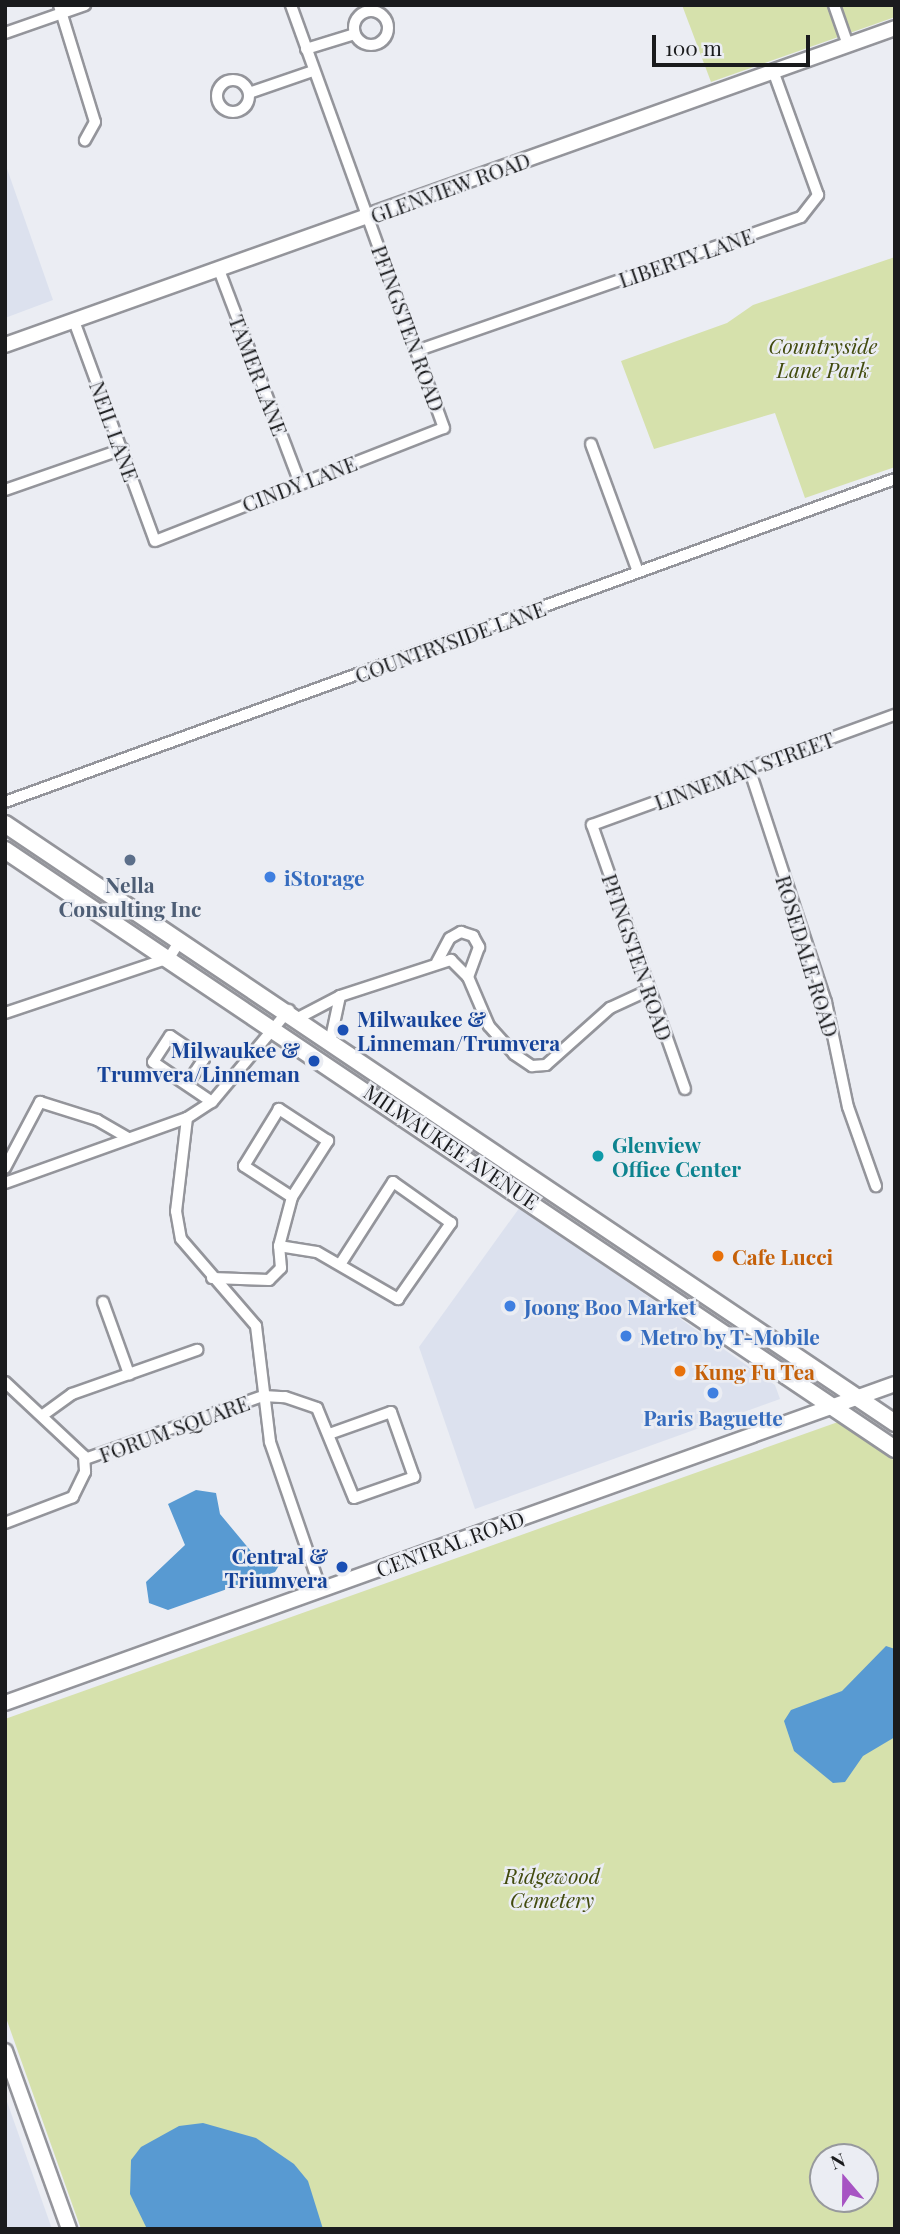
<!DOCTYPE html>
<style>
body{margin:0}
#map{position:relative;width:900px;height:2234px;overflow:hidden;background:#ebedf3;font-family:"Playfair Display",serif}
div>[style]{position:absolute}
.built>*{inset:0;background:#dce1ee}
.green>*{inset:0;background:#d6e1ac}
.water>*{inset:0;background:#589ad2}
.roads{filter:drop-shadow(2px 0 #94959b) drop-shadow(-2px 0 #94959b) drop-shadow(0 2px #94959b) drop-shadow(0 -2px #94959b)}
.street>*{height:10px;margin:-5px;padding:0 5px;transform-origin:5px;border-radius:5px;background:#fff}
.street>.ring{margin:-5px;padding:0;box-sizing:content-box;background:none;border:10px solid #fff;border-radius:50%}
.secondary>*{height:14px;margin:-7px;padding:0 7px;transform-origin:7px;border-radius:7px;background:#fff}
.primary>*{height:16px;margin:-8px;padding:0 8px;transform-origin:8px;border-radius:8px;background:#fff}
.dots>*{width:19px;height:19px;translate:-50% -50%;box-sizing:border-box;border:4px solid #ebedf3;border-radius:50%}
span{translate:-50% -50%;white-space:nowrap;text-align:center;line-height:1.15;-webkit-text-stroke:5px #ebedf3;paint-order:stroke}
.street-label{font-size:21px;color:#1a1b1d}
.park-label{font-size:21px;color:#424b0e;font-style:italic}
.shop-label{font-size:21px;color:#366cbe;font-weight:700}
.left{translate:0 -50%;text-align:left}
.service-label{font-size:21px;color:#4e5e75;font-weight:700}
.transit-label{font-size:21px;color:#164399;font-weight:700}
.right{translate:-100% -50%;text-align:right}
.culture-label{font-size:21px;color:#0d838f;font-weight:700}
.food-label{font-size:21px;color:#c56008;font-weight:700}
.frame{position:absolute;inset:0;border:7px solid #1a1b1d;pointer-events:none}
.north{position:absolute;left:809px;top:2143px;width:70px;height:70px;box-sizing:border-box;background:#ebedf3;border:2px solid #97999d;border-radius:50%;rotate:340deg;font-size:19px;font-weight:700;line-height:28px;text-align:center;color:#1a1b1d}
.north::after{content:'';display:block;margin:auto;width:24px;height:32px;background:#a754c3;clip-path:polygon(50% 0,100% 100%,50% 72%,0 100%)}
.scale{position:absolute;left:652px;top:35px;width:158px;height:32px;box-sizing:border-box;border:4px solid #1a1b1d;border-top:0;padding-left:9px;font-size:21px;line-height:24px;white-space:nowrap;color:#1a1b1d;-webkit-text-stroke:5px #ebedf3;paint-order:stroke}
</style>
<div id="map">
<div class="built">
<div style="clip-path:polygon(5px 163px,53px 300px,5px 318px)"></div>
<div style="clip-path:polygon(520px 1207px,775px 1385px,780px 1399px,475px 1509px,419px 1347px)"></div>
<div style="clip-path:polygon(5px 2096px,52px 2229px,5px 2229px)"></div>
</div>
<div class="green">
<div style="clip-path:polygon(682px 5px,895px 5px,895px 17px,711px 82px)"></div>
<div style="clip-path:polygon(895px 257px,895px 467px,805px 498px,775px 413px,654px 449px,621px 361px,727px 323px,753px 305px)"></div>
<div style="clip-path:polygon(evenodd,838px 1422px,895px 1461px,895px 2229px,81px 2229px,5px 2015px,5px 1719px,838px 1422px,823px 2157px,865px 2157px,865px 2199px,823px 2199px,823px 2157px)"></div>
</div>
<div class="water">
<div style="clip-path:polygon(196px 1490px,216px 1493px,220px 1514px,255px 1556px,283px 1559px,275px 1572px,168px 1610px,149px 1603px,146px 1582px,185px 1545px,168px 1504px)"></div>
<div style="clip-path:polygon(886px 1646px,895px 1649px,895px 1737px,863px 1756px,845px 1782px,833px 1783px,794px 1751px,784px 1721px,791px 1710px,842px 1691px)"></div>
<div style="clip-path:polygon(203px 2123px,256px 2138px,294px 2164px,308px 2181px,323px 2229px,147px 2229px,130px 2194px,131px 2160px,141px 2147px,179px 2126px)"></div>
</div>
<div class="roads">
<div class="street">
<div style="left:59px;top:5px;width:122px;rotate:72.9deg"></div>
<div style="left:95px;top:122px;width:21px;rotate:119deg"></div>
<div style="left:834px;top:5px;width:42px;rotate:70.7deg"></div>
<div class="ring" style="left:354px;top:11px;width:24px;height:24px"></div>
<div style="left:5px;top:33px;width:85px;rotate:-19.3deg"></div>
<div style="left:306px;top:49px;width:51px;rotate:-17deg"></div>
<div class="ring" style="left:217px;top:80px;width:22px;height:22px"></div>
<div style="left:249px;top:93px;width:68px;rotate:-19deg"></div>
<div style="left:219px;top:270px;width:226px;rotate:69.2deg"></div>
<div style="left:74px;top:321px;width:234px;rotate:69.8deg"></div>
<div style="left:155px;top:541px;width:310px;rotate:-21.4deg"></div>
<div style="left:444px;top:428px;width:450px;rotate:-109.9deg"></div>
<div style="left:419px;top:350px;width:404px;rotate:-19.2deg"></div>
<div style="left:801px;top:217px;width:28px;rotate:-52deg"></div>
<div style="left:818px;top:195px;width:132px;rotate:-109.9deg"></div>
<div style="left:591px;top:444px;width:136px;rotate:69.8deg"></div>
<div style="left:5px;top:490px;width:125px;rotate:-19.2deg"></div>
<div style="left:749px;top:768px;width:246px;rotate:71.8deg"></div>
<div style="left:826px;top:1002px;width:107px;rotate:78.2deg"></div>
<div style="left:848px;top:1107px;width:84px;rotate:70.5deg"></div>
<div style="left:5px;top:802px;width:947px;rotate:-19.95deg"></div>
<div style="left:437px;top:962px;width:27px;rotate:-62deg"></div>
<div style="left:450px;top:938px;width:13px;rotate:-29deg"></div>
<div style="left:461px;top:932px;width:13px;rotate:18deg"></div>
<div style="left:473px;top:936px;width:13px;rotate:61deg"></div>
<div style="left:479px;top:947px;width:32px;rotate:110deg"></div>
<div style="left:5px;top:1013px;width:173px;rotate:-18.5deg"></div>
<div style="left:169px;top:958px;width:22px;rotate:-58deg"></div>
<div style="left:300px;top:1017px;width:45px;rotate:-27.7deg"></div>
<div style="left:340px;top:996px;width:117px;rotate:-18deg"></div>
<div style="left:451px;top:960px;width:24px;rotate:45deg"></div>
<div style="left:468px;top:977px;width:53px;rotate:66.8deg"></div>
<div style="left:489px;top:1026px;width:38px;rotate:48deg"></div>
<div style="left:514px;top:1054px;width:22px;rotate:34deg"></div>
<div style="left:532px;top:1066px;width:14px;rotate:-4deg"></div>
<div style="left:546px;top:1065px;width:86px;rotate:-41.7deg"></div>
<div style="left:610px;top:1008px;width:43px;rotate:-24.8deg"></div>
<div style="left:331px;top:1038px;width:43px;rotate:-77.9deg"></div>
<div style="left:187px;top:1084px;width:30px;rotate:-56deg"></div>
<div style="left:204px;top:1059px;width:41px;rotate:-145.9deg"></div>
<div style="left:170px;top:1036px;width:31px;rotate:123deg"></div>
<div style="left:153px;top:1062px;width:71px;rotate:34.1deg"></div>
<div style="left:685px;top:1089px;width:280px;rotate:-109.4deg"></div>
<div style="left:592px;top:825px;width:322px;rotate:-20deg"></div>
<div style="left:187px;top:1118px;width:94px;rotate:96.7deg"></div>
<div style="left:176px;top:1211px;width:28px;rotate:80deg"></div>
<div style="left:181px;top:1239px;width:115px;rotate:49.2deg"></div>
<div style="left:256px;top:1326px;width:117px;rotate:83.1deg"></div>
<div style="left:270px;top:1442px;width:157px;rotate:71deg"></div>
<div style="left:5px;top:1168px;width:75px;rotate:-62.1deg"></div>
<div style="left:40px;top:1102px;width:60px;rotate:17.5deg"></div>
<div style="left:97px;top:1120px;width:36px;rotate:30deg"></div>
<div style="left:5px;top:1183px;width:193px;rotate:-19.7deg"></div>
<div style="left:187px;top:1118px;width:30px;rotate:-33deg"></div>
<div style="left:212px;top:1102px;width:120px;rotate:-50.1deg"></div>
<div style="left:279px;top:1246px;width:38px;rotate:9deg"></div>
<div style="left:317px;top:1252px;width:94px;rotate:30.1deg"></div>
<div style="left:398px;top:1299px;width:93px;rotate:-55.1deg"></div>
<div style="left:451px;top:1223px;width:71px;rotate:-144.7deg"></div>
<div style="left:393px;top:1182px;width:96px;rotate:122.7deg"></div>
<div style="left:212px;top:1278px;width:57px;rotate:2deg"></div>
<div style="left:269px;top:1280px;width:17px;rotate:-45deg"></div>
<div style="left:281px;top:1268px;width:22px;rotate:-95deg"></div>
<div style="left:279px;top:1246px;width:51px;rotate:-75.1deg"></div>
<div style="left:292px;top:1197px;width:67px;rotate:-57.3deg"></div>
<div style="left:328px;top:1141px;width:59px;rotate:-146.9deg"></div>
<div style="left:279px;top:1109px;width:67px;rotate:121.6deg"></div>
<div style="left:244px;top:1166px;width:57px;rotate:32.9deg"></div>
<div style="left:103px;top:1302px;width:77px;rotate:70.1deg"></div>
<div style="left:5px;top:1382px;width:108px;rotate:43.1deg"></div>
<div style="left:84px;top:1456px;width:16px;rotate:86deg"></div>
<div style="left:85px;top:1472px;width:28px;rotate:116deg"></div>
<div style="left:73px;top:1497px;width:73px;rotate:159.1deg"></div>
<div style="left:43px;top:1415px;width:36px;rotate:-36deg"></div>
<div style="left:72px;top:1394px;width:133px;rotate:-19.4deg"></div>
<div style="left:85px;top:1459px;width:189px;rotate:-19.5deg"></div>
<div style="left:263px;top:1396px;width:22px;rotate:3deg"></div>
<div style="left:285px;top:1397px;width:34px;rotate:19deg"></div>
<div style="left:317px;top:1408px;width:97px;rotate:67.7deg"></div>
<div style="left:354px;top:1498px;width:64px;rotate:-19.3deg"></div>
<div style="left:414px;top:1477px;width:69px;rotate:-109.5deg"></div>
<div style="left:391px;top:1412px;width:63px;rotate:160.4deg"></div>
</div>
<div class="secondary">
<div style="left:5px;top:345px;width:945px;rotate:-19.6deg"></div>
<div style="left:5px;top:1703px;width:945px;rotate:-19.72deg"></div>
<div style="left:5px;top:2051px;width:189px;rotate:70.2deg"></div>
</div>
<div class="primary">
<div style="left:5px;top:824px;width:1073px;rotate:33.94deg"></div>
<div style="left:5px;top:850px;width:1073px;rotate:33.94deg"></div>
</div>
</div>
<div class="dots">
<div style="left:130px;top:860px;background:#5c6f8a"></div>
<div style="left:270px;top:877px;background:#3f7fe0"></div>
<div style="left:343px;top:1030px;background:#1a4fb4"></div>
<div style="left:314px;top:1061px;background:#1a4fb4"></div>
<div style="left:598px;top:1156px;background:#0f9aa8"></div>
<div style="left:718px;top:1256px;background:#e8710a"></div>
<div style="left:510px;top:1306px;background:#3f7fe0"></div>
<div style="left:626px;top:1336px;background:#3f7fe0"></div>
<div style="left:680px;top:1371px;background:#e8710a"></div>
<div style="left:713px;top:1393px;background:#3f7fe0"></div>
<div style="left:342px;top:1567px;background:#1a4fb4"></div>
</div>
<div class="street-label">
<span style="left:450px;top:187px;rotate:-20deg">GLENVIEW ROAD</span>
<span style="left:686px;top:257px;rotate:-19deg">LIBERTY LANE</span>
<span style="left:409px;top:328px;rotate:70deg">PFINGSTEN ROAD</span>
<span style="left:259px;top:375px;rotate:69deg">TAMER LANE</span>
<span style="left:115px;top:431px;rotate:70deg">NEIL LANE</span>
<span style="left:299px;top:483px;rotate:-21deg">CINDY LANE</span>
<span style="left:450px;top:641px;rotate:-20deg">COUNTRYSIDE LANE</span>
<span style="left:744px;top:770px;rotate:-20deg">LINNEMAN STREET</span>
<span style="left:808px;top:956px;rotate:73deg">ROSEDALE ROAD</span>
<span style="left:638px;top:957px;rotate:71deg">PFINGSTEN ROAD</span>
<span style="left:452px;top:1146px;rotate:34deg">MILWAUKEE AVENUE</span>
<span style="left:174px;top:1428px;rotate:-20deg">FORUM SQUARE</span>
<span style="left:450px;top:1543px;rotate:-20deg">CENTRAL ROAD</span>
</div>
<div class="park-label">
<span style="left:823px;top:357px">Countryside<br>Lane Park</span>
<span style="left:552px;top:1887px">Ridgewood<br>Cemetery</span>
</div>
<div class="shop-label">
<span class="left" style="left:284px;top:877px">iStorage</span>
<span class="left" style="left:524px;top:1306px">Joong Boo Market</span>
<span class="left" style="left:640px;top:1336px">Metro by T-Mobile</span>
<span style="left:713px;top:1417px">Paris Baguette</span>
</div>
<div class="service-label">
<span style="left:130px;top:896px">Nella<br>Consulting Inc</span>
</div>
<div class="transit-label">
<span class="left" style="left:357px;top:1030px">Milwaukee &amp;<br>Linneman/Trumvera</span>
<span class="right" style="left:300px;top:1061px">Milwaukee &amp;<br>Trumvera/Linneman</span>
<span class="right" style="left:328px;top:1567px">Central &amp;<br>Triumvera</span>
</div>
<div class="culture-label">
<span class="left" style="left:612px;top:1156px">Glenview<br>Office Center</span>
</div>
<div class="food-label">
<span class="left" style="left:732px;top:1256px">Cafe Lucci</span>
<span class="left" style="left:694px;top:1371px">Kung Fu Tea</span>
</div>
<div class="frame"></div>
<div class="north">N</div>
<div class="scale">100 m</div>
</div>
